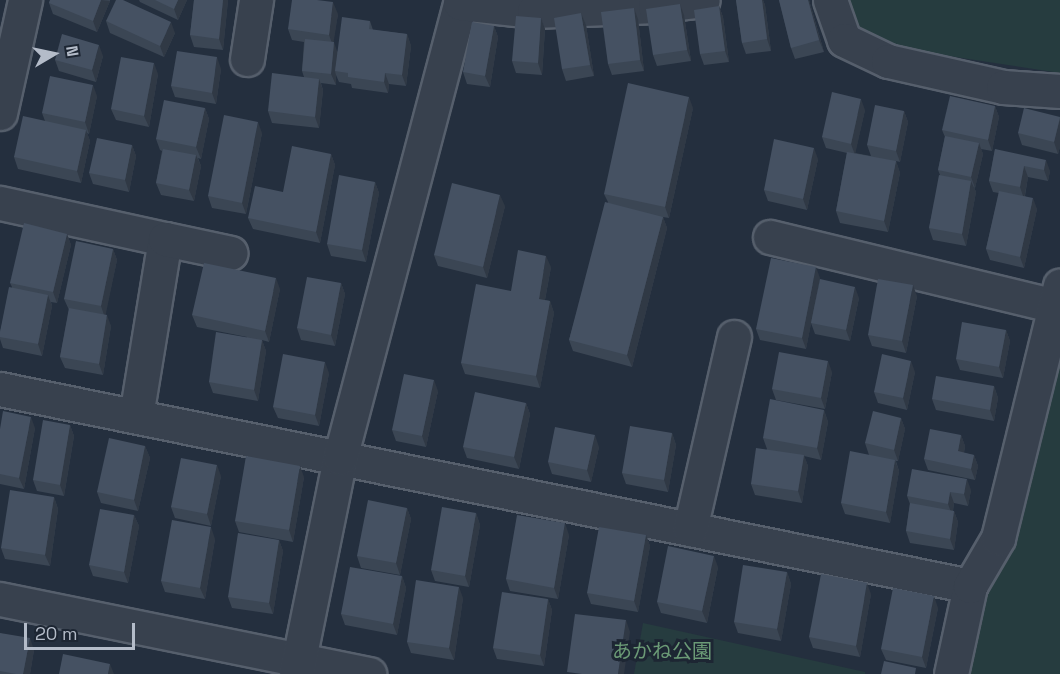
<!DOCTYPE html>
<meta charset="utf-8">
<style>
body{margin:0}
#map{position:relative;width:1060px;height:674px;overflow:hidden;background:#242f3e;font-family:"Space Grotesk","Noto Sans JP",sans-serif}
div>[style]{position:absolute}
.green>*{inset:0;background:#263c3f}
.roads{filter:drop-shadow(2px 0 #565f6c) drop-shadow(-2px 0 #565f6c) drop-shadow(0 2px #565f6c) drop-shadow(0 -2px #565f6c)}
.minor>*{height:33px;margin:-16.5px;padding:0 16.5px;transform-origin:16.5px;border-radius:16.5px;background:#38414e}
.wall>*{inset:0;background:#3b4654}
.shaded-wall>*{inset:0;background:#303945}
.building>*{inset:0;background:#455162}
span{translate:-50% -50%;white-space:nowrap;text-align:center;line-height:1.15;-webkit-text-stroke:6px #1d2633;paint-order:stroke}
.park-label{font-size:20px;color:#6b9a76}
.north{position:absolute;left:24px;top:24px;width:60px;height:60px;-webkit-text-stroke:4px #1d2633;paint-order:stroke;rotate:81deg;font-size:16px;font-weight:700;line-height:24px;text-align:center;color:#b4bcc9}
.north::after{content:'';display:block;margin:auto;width:21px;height:27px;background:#b4bcc9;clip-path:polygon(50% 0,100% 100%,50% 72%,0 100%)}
.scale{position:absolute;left:24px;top:623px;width:111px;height:27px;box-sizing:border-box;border:3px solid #b4bcc9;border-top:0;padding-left:8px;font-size:18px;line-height:21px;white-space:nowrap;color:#b4bcc9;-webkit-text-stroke:4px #1d2633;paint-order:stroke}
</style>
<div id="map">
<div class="green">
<div style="clip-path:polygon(843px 0,1060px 0,1060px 73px,889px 47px,856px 31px)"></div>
<div style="clip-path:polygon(1060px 355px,1060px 674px,968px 674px,986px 593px,1013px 547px)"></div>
<div style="clip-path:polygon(643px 623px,865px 672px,865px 674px,634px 674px)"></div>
</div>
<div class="roads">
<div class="minor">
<div style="left:830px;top:0;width:42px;rotate:70.7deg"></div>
<div style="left:844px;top:40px;width:49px;rotate:25.5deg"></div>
<div style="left:888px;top:61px;width:118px;rotate:12.7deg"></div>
<div style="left:1003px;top:87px;width:57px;rotate:4deg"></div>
<div style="left:247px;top:59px;width:60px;rotate:-81.3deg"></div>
<div style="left:0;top:113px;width:116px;rotate:-77.5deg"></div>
<div style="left:0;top:203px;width:169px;rotate:12.3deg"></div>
<div style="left:165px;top:239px;width:179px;rotate:99.3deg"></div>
<div style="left:770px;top:237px;width:293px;rotate:13.6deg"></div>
<div style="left:165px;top:239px;width:67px;rotate:12deg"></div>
<div style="left:0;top:389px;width:990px;rotate:11.48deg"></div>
<div style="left:690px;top:529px;width:197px;rotate:-77.1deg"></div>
<div style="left:0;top:599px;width:377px;rotate:11.5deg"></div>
<div style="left:296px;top:674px;width:220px;rotate:-78.5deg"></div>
<div style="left:340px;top:458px;width:471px;rotate:-75.2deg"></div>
<div style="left:460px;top:3px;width:74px;rotate:6.2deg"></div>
<div style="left:534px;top:11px;width:121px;rotate:-2.4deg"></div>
<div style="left:655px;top:6px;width:48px;rotate:-7.1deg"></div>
<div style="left:951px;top:674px;width:90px;rotate:-77.8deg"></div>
<div style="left:970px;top:586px;width:56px;rotate:-59.7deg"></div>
<div style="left:998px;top:538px;width:260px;rotate:-76.2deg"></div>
</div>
</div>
<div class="wall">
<div style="clip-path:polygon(50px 0,110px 0,110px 1px,97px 32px,53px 14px,49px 3px)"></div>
<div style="clip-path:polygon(139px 0,187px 0,178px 20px,140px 2px)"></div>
<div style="clip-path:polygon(194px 0,228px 0,223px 50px,194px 47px,190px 35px)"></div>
<div style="clip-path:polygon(736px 0,763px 0,765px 5px,771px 51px,746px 54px,742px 43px)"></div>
<div style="clip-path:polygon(779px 0,809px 0,824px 52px,795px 59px,791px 48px)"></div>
<div style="clip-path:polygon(719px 6px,723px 17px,729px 62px,704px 65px,700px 54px)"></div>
<div style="clip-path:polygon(581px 13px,586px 25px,594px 76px,566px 81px,562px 69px)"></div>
<div style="clip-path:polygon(338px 14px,333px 42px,337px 52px,370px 21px,373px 30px,407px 34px,411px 46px,406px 86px,389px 84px,388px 93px,352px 88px,351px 84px,339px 82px,336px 75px,336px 85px,321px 83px,323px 90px,319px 128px,272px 123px,268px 111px,304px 77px,302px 71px,304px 42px,292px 40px,288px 29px)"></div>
<div style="clip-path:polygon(684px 15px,691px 61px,657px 66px,653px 55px)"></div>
<div style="clip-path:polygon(541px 18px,545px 29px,542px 75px,516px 73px,512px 61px)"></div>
<div style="clip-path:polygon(638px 19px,644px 71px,612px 75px,608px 64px)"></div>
<div style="clip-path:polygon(106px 21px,175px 33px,164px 57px,110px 33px)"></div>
<div style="clip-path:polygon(494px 26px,498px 37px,490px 87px,467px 84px,463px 72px)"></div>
<div style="clip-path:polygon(103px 56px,96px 82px,59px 71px,55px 60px)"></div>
<div style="clip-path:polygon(221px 69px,216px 104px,175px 97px,171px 86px)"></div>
<div style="clip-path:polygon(158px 74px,149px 127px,116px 120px,111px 109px)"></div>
<div style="clip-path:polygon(97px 96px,89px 134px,87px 133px,90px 141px,81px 183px,18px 169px,14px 157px,45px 121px,42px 113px)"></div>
<div style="clip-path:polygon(995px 106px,999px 117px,992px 151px,981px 149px,983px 154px,975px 188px,974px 187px,976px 192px,966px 246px,933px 240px,929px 228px,940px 175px,938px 170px,945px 137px,942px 130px)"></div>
<div style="clip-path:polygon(205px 108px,209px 119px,201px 159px,198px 158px,201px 166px,194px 201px,161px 195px,156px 183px,162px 151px,160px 150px,156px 139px)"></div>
<div style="clip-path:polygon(693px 108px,669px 218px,663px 217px,667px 228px,632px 367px,573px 351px,569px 340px,608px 202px,604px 194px)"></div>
<div style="clip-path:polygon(865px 110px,855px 153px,871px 156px,867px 145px,904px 111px,908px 122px,900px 162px,896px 161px,900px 173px,888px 232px,840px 223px,836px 211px,847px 153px,826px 148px,822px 137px)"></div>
<div style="clip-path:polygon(1060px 117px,1060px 147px,1058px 154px,1022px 145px,1018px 133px)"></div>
<div style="clip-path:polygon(262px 133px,246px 214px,212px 208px,208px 196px)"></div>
<div style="clip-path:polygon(132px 145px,136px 156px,129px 192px,93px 184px,89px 173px)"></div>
<div style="clip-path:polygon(995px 149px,1050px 171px,1048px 181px,1028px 177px,1025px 196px,1037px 209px,1024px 268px,990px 260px,986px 249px,999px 193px,993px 192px,989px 181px)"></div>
<div style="clip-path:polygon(331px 154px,335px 165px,320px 243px,253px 229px,248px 218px,283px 192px)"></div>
<div style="clip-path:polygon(818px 159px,807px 210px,768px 201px,764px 190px)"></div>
<div style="clip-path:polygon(375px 182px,379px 193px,366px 262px,331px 256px,327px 244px)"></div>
<div style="clip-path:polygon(505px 206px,487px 278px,438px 266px,434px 255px)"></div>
<div style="clip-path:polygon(67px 234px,71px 245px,57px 303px,51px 302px,52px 306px,42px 356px,3px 348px,0 339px,0 332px,12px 287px,10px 283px)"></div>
<div style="clip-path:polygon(113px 249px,117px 260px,105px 315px,111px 326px,103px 375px,65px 368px,60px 357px,69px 310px,64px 299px)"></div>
<div style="clip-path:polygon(551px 267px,545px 300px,550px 301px,554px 313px,540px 388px,465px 374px,461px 363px,511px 291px)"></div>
<div style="clip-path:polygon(820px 278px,815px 306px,859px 298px,850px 341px,815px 334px,811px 323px,806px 349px,760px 340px,756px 329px)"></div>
<div style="clip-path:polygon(341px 283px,345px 294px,335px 346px,301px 340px,297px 328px)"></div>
<div style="clip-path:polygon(280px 289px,269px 342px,262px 340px,266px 351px,258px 401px,213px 393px,209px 382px,247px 337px,197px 327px,192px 315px)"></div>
<div style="clip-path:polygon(917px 296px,906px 353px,872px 346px,868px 335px)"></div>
<div style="clip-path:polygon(1006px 330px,1010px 341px,1003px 378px,960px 370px,956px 359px)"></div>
<div style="clip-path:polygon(832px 372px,825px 409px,776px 400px,772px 389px)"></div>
<div style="clip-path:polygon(915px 372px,907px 410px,878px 403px,874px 392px)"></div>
<div style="clip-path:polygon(329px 373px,319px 426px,278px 418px,273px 407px)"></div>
<div style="clip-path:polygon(994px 386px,998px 398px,994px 421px,936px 410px,932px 399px)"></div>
<div style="clip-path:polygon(438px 391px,426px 447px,396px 441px,392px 430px)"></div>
<div style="clip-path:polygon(526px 403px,530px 414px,519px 469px,467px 458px,463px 447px)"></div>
<div style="clip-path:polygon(824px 410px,828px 422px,821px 460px,804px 456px,808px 466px,802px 503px,755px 495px,751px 484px,767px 449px,763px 438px)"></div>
<div style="clip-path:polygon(901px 418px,905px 429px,898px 461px,896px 461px,899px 471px,890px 523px,845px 514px,841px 503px,869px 455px,865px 443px)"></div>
<div style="clip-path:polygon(70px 425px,74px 436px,64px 496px,37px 491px,33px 480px)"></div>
<div style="clip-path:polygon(35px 428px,24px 489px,0 484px,0 429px)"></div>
<div style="clip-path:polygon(672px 433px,676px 445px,668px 492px,626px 484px,622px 473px)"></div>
<div style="clip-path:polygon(961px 435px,965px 446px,964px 453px,974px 455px,978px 466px,975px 480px,928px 470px,924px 459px)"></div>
<div style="clip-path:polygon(145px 446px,150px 458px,138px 511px,101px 503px,97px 492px)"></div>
<div style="clip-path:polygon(599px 447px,591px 482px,552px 474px,548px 462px)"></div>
<div style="clip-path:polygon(221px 476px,211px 526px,175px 518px,171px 507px)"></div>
<div style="clip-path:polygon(304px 477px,293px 542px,239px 532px,235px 521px)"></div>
<div style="clip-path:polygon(971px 490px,968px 506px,954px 503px,953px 511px,954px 511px,958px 522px,954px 550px,910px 543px,906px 531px,910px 504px,907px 496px)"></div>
<div style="clip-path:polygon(54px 497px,58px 509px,50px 566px,5px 559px,1px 548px)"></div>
<div style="clip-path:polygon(407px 508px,411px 519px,400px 575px,361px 568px,357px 556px)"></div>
<div style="clip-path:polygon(476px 513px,480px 525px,469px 587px,435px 581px,431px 570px)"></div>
<div style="clip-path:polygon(134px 515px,139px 526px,128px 583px,93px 576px,89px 565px)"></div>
<div style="clip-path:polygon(569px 535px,558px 599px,510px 591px,506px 579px)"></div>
<div style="clip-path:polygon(646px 535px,650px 546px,638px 612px,591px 604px,587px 593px)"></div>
<div style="clip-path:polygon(215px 539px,205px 599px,165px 592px,161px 581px)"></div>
<div style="clip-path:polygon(279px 540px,283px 551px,273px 614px,232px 608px,228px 597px)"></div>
<div style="clip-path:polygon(718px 567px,707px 623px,661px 613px,657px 602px)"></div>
<div style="clip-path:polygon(787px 572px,791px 584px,781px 641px,738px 633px,734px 622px)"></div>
<div style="clip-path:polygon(402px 576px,406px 588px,397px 635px,345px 625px,341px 614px)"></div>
<div style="clip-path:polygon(871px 594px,860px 657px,813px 648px,809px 637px)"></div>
<div style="clip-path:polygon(463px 598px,454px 660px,411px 653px,407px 642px)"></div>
<div style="clip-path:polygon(548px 599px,552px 610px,544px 666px,497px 659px,493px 648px)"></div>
<div style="clip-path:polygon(938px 608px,926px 668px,886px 660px,881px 649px)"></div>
<div style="clip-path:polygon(0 633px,34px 650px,30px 674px,0 674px)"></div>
</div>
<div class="shaded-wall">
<div style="clip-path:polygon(101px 0,110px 1px,97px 32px,93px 21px)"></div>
<div style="clip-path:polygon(178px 0,187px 0,178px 20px,174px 9px)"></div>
<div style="clip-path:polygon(223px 0,228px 0,228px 1px,223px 50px,219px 39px)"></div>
<div style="clip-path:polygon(762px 0,763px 0,765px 5px,771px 51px,767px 39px)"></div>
<div style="clip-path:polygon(808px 0,809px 0,824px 52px,819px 40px)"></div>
<div style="clip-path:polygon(333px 2px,338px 14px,333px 46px,329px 35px)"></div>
<div style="clip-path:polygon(680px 4px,684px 15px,691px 61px,687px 50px)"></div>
<div style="clip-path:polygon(719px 6px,723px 17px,729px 62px,725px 51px)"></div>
<div style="clip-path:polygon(634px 8px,638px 19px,644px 71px,640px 60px)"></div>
<div style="clip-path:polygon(581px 13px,586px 25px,594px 76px,590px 65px)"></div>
<div style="clip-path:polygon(541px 18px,545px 29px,542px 75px,538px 63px)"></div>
<div style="clip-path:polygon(171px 22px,175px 33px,164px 57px,160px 46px)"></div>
<div style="clip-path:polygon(494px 26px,498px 37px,490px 87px,485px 76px)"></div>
<div style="clip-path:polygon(407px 34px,411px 46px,406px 86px,402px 75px)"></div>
<div style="clip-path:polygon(334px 42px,338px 54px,335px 71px,336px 75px,336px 85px,331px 74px)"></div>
<div style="clip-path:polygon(99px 45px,103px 56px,96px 82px,92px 70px)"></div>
<div style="clip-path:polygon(217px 57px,221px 69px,216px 104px,212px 93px)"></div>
<div style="clip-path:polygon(154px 63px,158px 74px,149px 127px,144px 116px)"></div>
<div style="clip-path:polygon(385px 73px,389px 84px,388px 93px,384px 82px)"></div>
<div style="clip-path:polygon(319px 79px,323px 90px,319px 128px,315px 117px)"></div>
<div style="clip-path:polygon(93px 85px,97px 96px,89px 134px,85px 122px)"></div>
<div style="clip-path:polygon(689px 97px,693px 108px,669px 218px,665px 207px)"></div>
<div style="clip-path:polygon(861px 99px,865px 110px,855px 155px,851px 144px)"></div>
<div style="clip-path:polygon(995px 106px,999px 117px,992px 151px,988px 140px)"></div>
<div style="clip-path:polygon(205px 108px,209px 119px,201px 159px,196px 147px)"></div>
<div style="clip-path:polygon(904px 111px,908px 122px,900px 162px,896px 151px)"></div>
<div style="clip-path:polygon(1060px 119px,1060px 147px,1058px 154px,1054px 142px)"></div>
<div style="clip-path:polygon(258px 122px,262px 133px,246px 214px,242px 203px)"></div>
<div style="clip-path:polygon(86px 130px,90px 141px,81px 183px,77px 171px)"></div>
<div style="clip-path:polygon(979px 143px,983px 154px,975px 188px,971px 177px)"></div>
<div style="clip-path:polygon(132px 145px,136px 156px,129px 192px,125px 180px)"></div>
<div style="clip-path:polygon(814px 148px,818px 159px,807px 210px,803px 199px)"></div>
<div style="clip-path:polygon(331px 154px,335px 165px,320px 243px,316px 232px)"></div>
<div style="clip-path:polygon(196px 155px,201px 166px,194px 201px,189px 190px)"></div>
<div style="clip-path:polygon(1046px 160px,1050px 171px,1048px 181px,1044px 170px)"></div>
<div style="clip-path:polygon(896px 161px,900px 173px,888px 232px,884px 221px)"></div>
<div style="clip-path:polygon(1024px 166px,1028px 177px,1024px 199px,1020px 187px)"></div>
<div style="clip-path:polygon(971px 181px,976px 192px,966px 246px,962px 234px)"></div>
<div style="clip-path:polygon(375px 182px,379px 193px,366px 262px,362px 250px)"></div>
<div style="clip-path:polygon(500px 195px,505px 206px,487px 278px,483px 267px)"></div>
<div style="clip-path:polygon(1033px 198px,1037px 209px,1024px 268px,1020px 257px)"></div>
<div style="clip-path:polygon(663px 217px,667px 228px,632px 367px,627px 355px)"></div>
<div style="clip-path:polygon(67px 234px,71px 245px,57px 303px,53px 292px)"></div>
<div style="clip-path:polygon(113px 249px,117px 260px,105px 318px,101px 306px)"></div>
<div style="clip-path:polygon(546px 256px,551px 267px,543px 310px,539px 299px)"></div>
<div style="clip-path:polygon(816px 267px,820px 278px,806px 349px,802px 338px)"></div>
<div style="clip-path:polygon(276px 278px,280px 289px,269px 342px,265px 331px)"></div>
<div style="clip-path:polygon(341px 283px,345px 294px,335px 346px,331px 335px)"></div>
<div style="clip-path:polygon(913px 285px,917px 296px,906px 353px,902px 341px)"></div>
<div style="clip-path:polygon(855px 287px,859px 298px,850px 341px,846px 330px)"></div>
<div style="clip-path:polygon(48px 295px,52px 306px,42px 356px,38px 344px)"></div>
<div style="clip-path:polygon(550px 301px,554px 313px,540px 388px,536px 376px)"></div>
<div style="clip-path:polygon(107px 315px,111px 326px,103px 375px,99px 364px)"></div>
<div style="clip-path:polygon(1006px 330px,1010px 341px,1003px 378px,999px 367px)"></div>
<div style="clip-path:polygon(262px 340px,266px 351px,258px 401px,254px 390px)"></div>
<div style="clip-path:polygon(828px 361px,832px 372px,825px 409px,821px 398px)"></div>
<div style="clip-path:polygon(911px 361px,915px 372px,907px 410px,903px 398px)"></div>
<div style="clip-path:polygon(325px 362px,329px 373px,319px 426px,315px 415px)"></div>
<div style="clip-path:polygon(434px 380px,438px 391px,426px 447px,422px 436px)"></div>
<div style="clip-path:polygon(994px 386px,998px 398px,994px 421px,990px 410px)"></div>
<div style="clip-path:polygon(526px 403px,530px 414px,519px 469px,514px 457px)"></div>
<div style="clip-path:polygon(824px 410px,828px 422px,821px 460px,817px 448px)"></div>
<div style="clip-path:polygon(31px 417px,35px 428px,24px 489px,19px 478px)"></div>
<div style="clip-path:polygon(901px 418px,905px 429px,898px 461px,894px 450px)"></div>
<div style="clip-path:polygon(70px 425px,74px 436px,64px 496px,60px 485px)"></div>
<div style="clip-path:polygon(672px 433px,676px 445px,668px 492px,664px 480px)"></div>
<div style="clip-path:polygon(595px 435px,599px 447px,591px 482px,587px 470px)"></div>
<div style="clip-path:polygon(961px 435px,965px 446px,962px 463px,958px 451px)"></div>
<div style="clip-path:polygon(145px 446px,150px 458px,138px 511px,134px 500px)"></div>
<div style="clip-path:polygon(804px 455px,808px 466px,802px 503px,798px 491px)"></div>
<div style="clip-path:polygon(974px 455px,978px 466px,975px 480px,971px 469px)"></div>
<div style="clip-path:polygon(895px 460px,899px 471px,890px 523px,886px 512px)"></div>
<div style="clip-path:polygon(217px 465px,221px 476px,211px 526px,207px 514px)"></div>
<div style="clip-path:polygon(300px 466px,304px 477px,293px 542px,289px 530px)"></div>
<div style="clip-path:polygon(967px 479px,971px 490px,968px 506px,964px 494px)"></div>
<div style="clip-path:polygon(950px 492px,954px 503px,952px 515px,948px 504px)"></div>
<div style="clip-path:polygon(54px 497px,58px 509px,50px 566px,45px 555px)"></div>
<div style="clip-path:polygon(407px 508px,411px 519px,400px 575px,396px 563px)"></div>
<div style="clip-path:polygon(954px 511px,958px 522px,954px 550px,950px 539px)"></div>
<div style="clip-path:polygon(476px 513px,480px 525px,469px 587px,465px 576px)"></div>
<div style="clip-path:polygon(134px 515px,139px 526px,128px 583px,124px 572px)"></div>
<div style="clip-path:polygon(565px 523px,569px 535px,558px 599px,554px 588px)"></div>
<div style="clip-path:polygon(211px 527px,215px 539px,205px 599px,200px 588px)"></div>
<div style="clip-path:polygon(646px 535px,650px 546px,638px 612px,634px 601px)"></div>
<div style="clip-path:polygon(279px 540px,283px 551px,273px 614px,269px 603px)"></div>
<div style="clip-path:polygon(714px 556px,718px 567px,707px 623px,702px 611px)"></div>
<div style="clip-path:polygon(787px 572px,791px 584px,781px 641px,777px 629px)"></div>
<div style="clip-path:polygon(402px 576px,406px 588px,397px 635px,393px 624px)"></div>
<div style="clip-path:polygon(867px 583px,871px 594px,860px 657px,856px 646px)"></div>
<div style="clip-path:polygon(459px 587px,463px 598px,454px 660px,449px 648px)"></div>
<div style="clip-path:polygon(934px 596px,938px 608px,926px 668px,922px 657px)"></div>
<div style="clip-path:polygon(548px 599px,552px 610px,544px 666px,540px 655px)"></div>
<div style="clip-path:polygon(626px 620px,630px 632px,624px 674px,618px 674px)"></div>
<div style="clip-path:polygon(30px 638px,34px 650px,30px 674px,23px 674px)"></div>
<div style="clip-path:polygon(110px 664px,114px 674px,108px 674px)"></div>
</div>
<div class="building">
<div style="clip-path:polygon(50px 0,101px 0,93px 21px,49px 3px)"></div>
<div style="clip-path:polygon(116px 0,123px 0,171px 22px,160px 46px,106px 21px)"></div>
<div style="clip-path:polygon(155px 0,178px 0,174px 9px)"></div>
<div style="clip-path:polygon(194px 0,223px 0,219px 39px,190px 35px)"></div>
<div style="clip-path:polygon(292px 0,317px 0,333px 2px,329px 35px,288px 29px)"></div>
<div style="clip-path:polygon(736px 0,762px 0,767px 39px,742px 43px)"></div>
<div style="clip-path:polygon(779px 0,808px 0,819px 40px,791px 48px)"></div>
<div style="clip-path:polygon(680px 4px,687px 50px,653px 55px,646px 9px)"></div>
<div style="clip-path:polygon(719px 6px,725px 51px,700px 54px,694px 10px)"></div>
<div style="clip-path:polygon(634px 8px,640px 60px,608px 64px,601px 12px)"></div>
<div style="clip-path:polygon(581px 13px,590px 65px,562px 69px,554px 18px)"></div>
<div style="clip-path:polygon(516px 16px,541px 18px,538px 63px,512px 61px)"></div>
<div style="clip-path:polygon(342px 17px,370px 21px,369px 29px,407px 34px,402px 75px,385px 73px,384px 82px,348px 77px,348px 73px,335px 71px)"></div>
<div style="clip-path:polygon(472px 22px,494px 26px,485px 76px,463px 72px)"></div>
<div style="clip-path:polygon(62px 34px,99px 45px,92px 70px,55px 60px)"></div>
<div style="clip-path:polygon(305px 39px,334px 42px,331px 74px,302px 71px)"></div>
<div style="clip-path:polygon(177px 51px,217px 57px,212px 93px,171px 86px)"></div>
<div style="clip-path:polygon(121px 57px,154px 63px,144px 116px,111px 109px)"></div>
<div style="clip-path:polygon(272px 73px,319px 79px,315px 117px,268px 111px)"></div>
<div style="clip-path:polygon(50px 76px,93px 85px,85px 122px,42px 113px)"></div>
<div style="clip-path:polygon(628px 83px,689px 97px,665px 207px,604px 194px)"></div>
<div style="clip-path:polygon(832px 92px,861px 99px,851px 144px,822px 137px)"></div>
<div style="clip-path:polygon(950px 96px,995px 106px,988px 140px,942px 130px)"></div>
<div style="clip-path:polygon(164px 100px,205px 108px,196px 147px,156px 139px)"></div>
<div style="clip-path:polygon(875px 105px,904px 111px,896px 151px,867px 145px)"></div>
<div style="clip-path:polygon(1024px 108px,1060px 117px,1054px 142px,1018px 133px)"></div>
<div style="clip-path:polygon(224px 115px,258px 122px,242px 203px,208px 196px)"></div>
<div style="clip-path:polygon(23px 116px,86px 130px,77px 171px,14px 157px)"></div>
<div style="clip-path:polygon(945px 136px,979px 143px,971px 177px,938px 170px)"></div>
<div style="clip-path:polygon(97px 138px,132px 145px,125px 180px,89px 173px)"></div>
<div style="clip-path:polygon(774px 139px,814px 148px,803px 199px,764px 190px)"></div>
<div style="clip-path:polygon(292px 146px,331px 154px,316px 232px,248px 218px,255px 186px,283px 192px)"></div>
<div style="clip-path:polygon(163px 149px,196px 155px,189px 190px,156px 183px)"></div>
<div style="clip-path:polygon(995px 149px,1046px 160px,1044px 170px,1024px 166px,1020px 187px,989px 181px)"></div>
<div style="clip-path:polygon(847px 152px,896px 161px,884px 221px,836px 211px)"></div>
<div style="clip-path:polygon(339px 175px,375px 182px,362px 250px,327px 244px)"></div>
<div style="clip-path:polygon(939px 175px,971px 181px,962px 234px,929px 228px)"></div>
<div style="clip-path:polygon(452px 183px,500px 195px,483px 267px,434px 255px)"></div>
<div style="clip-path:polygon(999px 191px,1033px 198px,1020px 257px,986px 249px)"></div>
<div style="clip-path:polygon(605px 202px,663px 217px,627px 355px,569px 340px)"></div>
<div style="clip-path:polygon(24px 223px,67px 234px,53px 292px,10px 283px)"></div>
<div style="clip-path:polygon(76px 241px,113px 249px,101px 306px,64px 299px)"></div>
<div style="clip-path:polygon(518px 250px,546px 256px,539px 299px,550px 301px,536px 376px,461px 363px,476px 284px,511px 291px)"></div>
<div style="clip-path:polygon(771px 258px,816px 267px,802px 338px,756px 329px)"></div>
<div style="clip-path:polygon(204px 263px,276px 278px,265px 331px,192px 315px)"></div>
<div style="clip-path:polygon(307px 277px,341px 283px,331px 335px,297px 328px)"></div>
<div style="clip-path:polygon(820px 279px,855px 287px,846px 330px,811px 323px)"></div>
<div style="clip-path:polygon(878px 279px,913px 285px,902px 341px,868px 335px)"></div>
<div style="clip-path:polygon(9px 287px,48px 295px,38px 344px,0 337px,0 332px)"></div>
<div style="clip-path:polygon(69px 308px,107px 315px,99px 364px,60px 357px)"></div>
<div style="clip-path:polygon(962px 322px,1006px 330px,999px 367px,956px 359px)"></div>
<div style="clip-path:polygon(216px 332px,262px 340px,254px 390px,209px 382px)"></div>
<div style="clip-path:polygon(779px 352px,828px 361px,821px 398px,772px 389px)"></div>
<div style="clip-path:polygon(283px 354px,325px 362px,315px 415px,273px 407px)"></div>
<div style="clip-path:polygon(882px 354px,911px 361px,903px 398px,874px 392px)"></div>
<div style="clip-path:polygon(404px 374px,434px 380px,422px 436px,392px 430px)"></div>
<div style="clip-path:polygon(936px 376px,994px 386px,990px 410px,932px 399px)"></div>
<div style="clip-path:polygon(475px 392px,526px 403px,514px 457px,463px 447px)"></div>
<div style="clip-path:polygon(770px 399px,824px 410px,817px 448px,763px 438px)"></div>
<div style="clip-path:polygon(3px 411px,31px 417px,19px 478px,0 474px,0 429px)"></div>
<div style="clip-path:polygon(873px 411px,901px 418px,894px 450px,865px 443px)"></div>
<div style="clip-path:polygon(43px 420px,70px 425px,60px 485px,33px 480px)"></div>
<div style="clip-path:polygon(630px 426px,672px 433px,664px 480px,622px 473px)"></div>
<div style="clip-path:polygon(555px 427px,595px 435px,587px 470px,548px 462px)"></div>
<div style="clip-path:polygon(930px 429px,961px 435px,958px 451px,974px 455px,971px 469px,924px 459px)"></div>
<div style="clip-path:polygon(109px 438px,145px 446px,134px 500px,97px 492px)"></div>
<div style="clip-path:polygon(756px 448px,804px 455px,798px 491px,751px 484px)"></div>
<div style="clip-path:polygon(850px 451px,895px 460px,886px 512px,841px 503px)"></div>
<div style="clip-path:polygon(246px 456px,300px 466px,289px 530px,235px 521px)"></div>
<div style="clip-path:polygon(181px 458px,217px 465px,207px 514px,171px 507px)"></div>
<div style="clip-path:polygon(912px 469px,967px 479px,964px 494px,950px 492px,948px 504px,907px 496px)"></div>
<div style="clip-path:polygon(10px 490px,54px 497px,45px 555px,1px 548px)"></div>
<div style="clip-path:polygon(368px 500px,407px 508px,396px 563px,357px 556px)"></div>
<div style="clip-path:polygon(910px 503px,954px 511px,950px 539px,906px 531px)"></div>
<div style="clip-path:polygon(442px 507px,476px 513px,465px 576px,431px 570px)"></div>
<div style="clip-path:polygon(100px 509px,134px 515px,124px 572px,89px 565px)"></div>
<div style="clip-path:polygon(517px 515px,565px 523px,554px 588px,506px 579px)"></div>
<div style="clip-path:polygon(172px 520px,211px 527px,200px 588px,161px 581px)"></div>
<div style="clip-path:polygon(599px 527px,646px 535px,634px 601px,587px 593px)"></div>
<div style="clip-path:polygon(238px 533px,279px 540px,269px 603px,228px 597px)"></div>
<div style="clip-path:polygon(668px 546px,714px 556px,702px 611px,657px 602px)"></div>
<div style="clip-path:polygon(743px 565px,787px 572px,777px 629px,734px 622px)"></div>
<div style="clip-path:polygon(350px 567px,402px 576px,393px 624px,341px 614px)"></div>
<div style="clip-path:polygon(821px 574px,867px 583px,856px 646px,809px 637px)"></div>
<div style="clip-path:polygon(416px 580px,459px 587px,449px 648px,407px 642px)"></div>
<div style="clip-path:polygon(893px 588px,934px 596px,922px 657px,881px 649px)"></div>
<div style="clip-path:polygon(502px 592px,548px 599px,540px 655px,493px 648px)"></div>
<div style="clip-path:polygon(575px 614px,626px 620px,618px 674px,582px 674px,567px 672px)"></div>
<div style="clip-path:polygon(0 633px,30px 638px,23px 674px,16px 674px,0 671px)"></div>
<div style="clip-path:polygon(63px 654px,110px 664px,108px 674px,59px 674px)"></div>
<div style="clip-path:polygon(884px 661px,916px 668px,915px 674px,881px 674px)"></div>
</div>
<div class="park-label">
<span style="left:662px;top:651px">あかね公園</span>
</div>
<div class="north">N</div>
<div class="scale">20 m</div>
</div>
